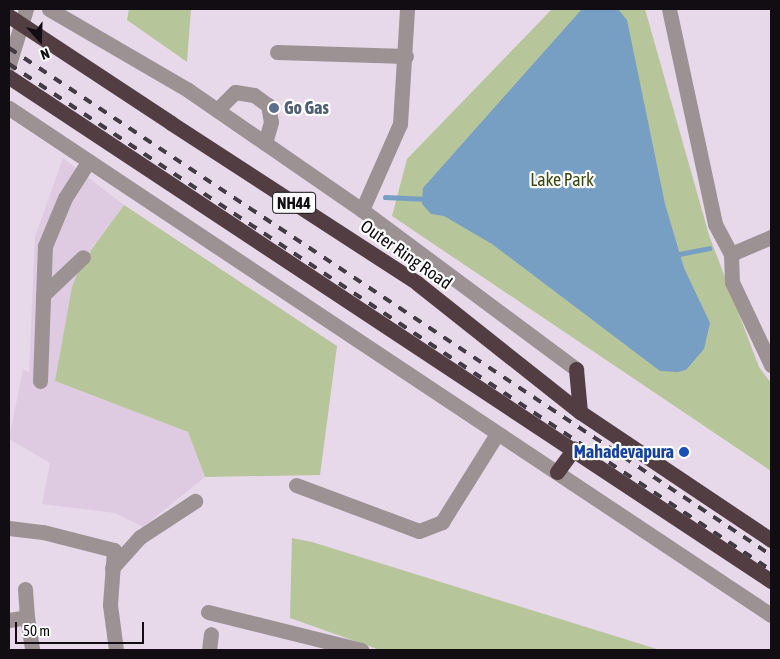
<!DOCTYPE html>
<style>
body{margin:0}
#map{position:relative;width:780px;height:659px;overflow:hidden;background:#e7d9ea;font-family:"Asap Condensed",sans-serif}
div>[style]{position:absolute}
.built>*{inset:0;background:#decbe2}
.green>*{inset:0;background:#b7c69a}
.water>*{inset:0;background:#779ec3}
.stream>*{height:5px;margin:-2.5px;padding:0 2.5px;transform-origin:2.5px;border-radius:2.5px;background:#779ec3}
.minor>*{height:15px;margin:-7.5px;padding:0 7.5px;transform-origin:7.5px;border-radius:7.5px;background:#9c9294}
.highway>*{height:15px;margin:-7.5px;padding:0 7.5px;transform-origin:7.5px;border-radius:7.5px;background:#513d42}
.rail>*{height:4px;margin-top:-2px;transform-origin:0;background:repeating-linear-gradient(90deg,#423b43 0 9px,transparent 0 18px)}
.highway-bridge>*{height:15px;margin:-7.5px;padding:0 7.5px;transform-origin:7.5px;border-radius:7.5px;background:#513d42}
.dots>*{width:14px;height:14px;translate:-50% -50%;box-sizing:border-box;border:2px solid #fff;border-radius:50%}
span{translate:-50% -50%;white-space:nowrap;text-align:center;line-height:1.15;-webkit-text-stroke:4.5px #fff;paint-order:stroke}
.shield-label span{padding:1px 4px;background:#fff;border:1px solid;border-radius:4px;-webkit-text-stroke-width:0}
.shield-label{font-size:16px;color:#120d13;font-weight:700}
.service-label{font-size:18px;color:#4e5e75;font-weight:700}
.left{translate:0 -50%;text-align:left}
.park-label{font-size:18px;color:#3a4912}
.street-label{font-size:18px;color:#120d13}
.transit-label{font-size:18px;color:#164399;font-weight:700}
.right{translate:-100% -50%;text-align:right}
.frame{position:absolute;inset:0;border:10px solid #120d13;pointer-events:none}
.north{position:absolute;left:15px;top:15px;width:50px;height:50px;-webkit-text-stroke:4px #fff;paint-order:stroke;rotate:160deg;font-size:14px;font-weight:700;line-height:20px;text-align:center;color:#120d13}
.north::after{content:'';display:block;margin:auto;width:18px;height:22px;background:#120d13;clip-path:polygon(50% 0,100% 100%,50% 72%,0 100%)}
.scale{position:absolute;left:15px;top:622px;width:129px;height:22px;box-sizing:border-box;border:2px solid #120d13;border-top:0;padding-left:6px;font-size:15px;line-height:18px;white-space:nowrap;color:#120d13;-webkit-text-stroke:4px #fff;paint-order:stroke}
</style>
<div id="map">
<div class="built">
<div style="clip-path:polygon(63px 158px,124px 205px,81px 264px,55px 381px,188px 432px,205px 477px,143px 527px,115px 513px,42px 504px,50px 463px,9px 439px,23px 369px,29px 372px,35px 237px)"></div>
</div>
<div class="green">
<div style="clip-path:polygon(129px 9px,191px 9px,187px 62px,127px 20px)"></div>
<div style="clip-path:polygon(552px 9px,645px 9px,709px 235px,759px 367px,771px 383px,771px 471px,392px 216px,407px 159px)"></div>
<div style="clip-path:polygon(124px 205px,337px 346px,320px 475px,205px 477px,188px 432px,55px 381px,72px 287px,81px 264px)"></div>
<div style="clip-path:polygon(292px 538px,312px 542px,660px 650px,380px 650px,290px 618px)"></div>
</div>
<div class="water">
<div style="clip-path:polygon(582px 9px,618px 9px,627px 20px,665px 204px,684px 268px,710px 323px,704px 349px,686px 370px,678px 372px,660px 371px,492px 244px,444px 216px,431px 214px,422px 204px,423px 188px)"></div>
</div>
<div class="stream">
<div style="left:385px;top:197px;width:42px;rotate:2.7deg"></div>
<div style="left:674px;top:255px;width:36px;rotate:-11deg"></div>
</div>
<div class="minor">
<div style="left:49px;top:9px;width:161px;rotate:30.2deg"></div>
<div style="left:188px;top:90px;width:211px;rotate:34.6deg"></div>
<div style="left:362px;top:210px;width:267px;rotate:36.6deg"></div>
<div style="left:669px;top:9px;width:220px;rotate:77.9deg"></div>
<div style="left:715px;top:224px;width:34px;rotate:62deg"></div>
<div style="left:277px;top:52px;width:129px;rotate:1.8deg"></div>
<div style="left:9px;top:64px;width:58px;rotate:-72.8deg"></div>
<div style="left:9px;top:108px;width:915px;rotate:33.64deg"></div>
<div style="left:217px;top:110px;width:25px;rotate:-45deg"></div>
<div style="left:235px;top:92px;width:19px;rotate:9deg"></div>
<div style="left:254px;top:95px;width:17px;rotate:36deg"></div>
<div style="left:268px;top:105px;width:17px;rotate:80deg"></div>
<div style="left:271px;top:122px;width:22px;rotate:106deg"></div>
<div style="left:362px;top:210px;width:94px;rotate:-66.2deg"></div>
<div style="left:400px;top:124px;width:115px;rotate:-86.5deg"></div>
<div style="left:771px;top:237px;width:43px;rotate:157deg"></div>
<div style="left:731px;top:254px;width:28px;rotate:88deg"></div>
<div style="left:732px;top:282px;width:92px;rotate:64.8deg"></div>
<div style="left:43px;top:295px;width:55px;rotate:-43.5deg"></div>
<div style="left:40px;top:381px;width:135px;rotate:-87.9deg"></div>
<div style="left:45px;top:246px;width:52px;rotate:-67.4deg"></div>
<div style="left:65px;top:198px;width:43px;rotate:-57.4deg"></div>
<div style="left:296px;top:485px;width:131px;rotate:20.5deg"></div>
<div style="left:419px;top:531px;width:25px;rotate:-21deg"></div>
<div style="left:442px;top:522px;width:104px;rotate:-58deg"></div>
<div style="left:9px;top:528px;width:34px;rotate:7deg"></div>
<div style="left:43px;top:532px;width:73px;rotate:14.2deg"></div>
<div style="left:114px;top:550px;width:55px;rotate:94.2deg"></div>
<div style="left:110px;top:605px;width:45px;rotate:82.4deg"></div>
<div style="left:112px;top:568px;width:42px;rotate:-47.9deg"></div>
<div style="left:140px;top:537px;width:66px;rotate:-33.2deg"></div>
<div style="left:25px;top:589px;width:28px;rotate:86deg"></div>
<div style="left:208px;top:612px;width:158px;rotate:13.9deg"></div>
<div style="left:9px;top:620px;width:18px;rotate:-9deg"></div>
<div style="left:27px;top:617px;width:33px;rotate:81deg"></div>
<div style="left:209px;top:650px;width:16px;rotate:-83deg"></div>
</div>
<div class="highway">
<div style="left:9px;top:77px;width:914px;rotate:33.48deg"></div>
<div style="left:171px;top:123px;width:293px;rotate:33deg"></div>
<div style="left:417px;top:283px;width:208px;rotate:38.4deg"></div>
<div style="left:580px;top:412px;width:230px;rotate:33.8deg"></div>
<div style="left:576px;top:369px;width:43px;rotate:84.7deg"></div>
<div style="left:557px;top:472px;width:29px;rotate:-54deg"></div>
</div>
<div class="rail">
<div style="left:9px;top:48px;width:915px;rotate:33.64deg"></div>
<div style="left:9px;top:64px;width:915px;rotate:33.59deg"></div>
</div>
<div class="highway-bridge">
<div style="left:9px;top:16px;width:194px;rotate:33.4deg"></div>
</div>
<div class="dots">
<div style="left:274px;top:108px;background:#5c6f8a"></div>
<div style="left:684px;top:452px;background:#1a4fb4"></div>
</div>
<div class="shield-label">
<span style="left:294px;top:203px">NH44</span>
</div>
<div class="service-label">
<span class="left" style="left:284px;top:108px">Go Gas</span>
</div>
<div class="park-label">
<span style="left:562px;top:180px">Lake Park</span>
</div>
<div class="street-label">
<span style="left:406px;top:255px;rotate:35deg">Outer Ring Road</span>
</div>
<div class="transit-label">
<span class="right" style="left:674px;top:452px">Mahadevapura</span>
</div>
<div class="frame"></div>
<div class="north">N</div>
<div class="scale">50 m</div>
</div>
